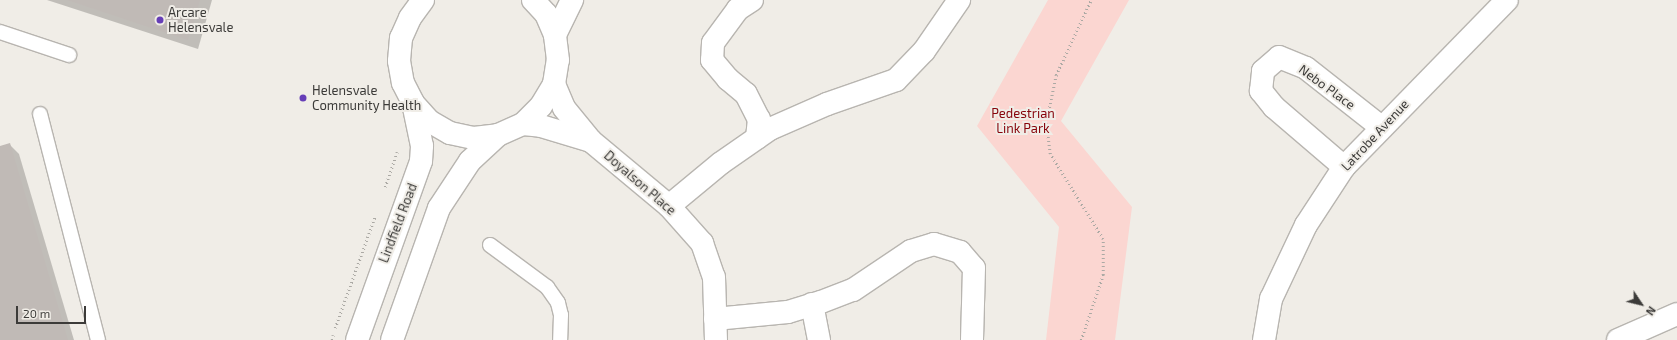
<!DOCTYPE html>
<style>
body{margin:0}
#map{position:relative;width:1677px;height:340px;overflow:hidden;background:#f0ede7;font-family:"Exo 2",sans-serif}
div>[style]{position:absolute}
.green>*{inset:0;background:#fbd6d1}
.shadow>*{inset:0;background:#0003}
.building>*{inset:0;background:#c0bab6}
.path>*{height:2.5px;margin-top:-1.25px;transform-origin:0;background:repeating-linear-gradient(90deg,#aba9a4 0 1px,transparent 0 4px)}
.roads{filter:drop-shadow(1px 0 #b8b5b0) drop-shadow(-1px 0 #b8b5b0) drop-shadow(0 1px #b8b5b0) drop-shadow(0 -1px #b8b5b0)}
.lane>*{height:14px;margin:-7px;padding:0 7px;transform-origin:7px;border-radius:7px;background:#fff}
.street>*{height:22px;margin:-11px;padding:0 11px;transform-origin:11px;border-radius:11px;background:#fff}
.secondary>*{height:22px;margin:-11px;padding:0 11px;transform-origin:11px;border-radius:11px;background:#fff}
.dots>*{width:11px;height:11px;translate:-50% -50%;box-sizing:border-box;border:2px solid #f0ede7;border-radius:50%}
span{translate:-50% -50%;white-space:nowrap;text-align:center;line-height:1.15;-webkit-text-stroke:4px #f0ede7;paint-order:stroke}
.poi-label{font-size:13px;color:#3c3b39}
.left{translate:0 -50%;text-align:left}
.street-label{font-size:13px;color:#3c3b39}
.park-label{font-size:13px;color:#87040b}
.north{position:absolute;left:1621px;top:284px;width:40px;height:40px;-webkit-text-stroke:3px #f0ede7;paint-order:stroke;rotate:125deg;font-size:11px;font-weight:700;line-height:16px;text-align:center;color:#3c3b39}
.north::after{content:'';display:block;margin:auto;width:14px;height:18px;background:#3c3b39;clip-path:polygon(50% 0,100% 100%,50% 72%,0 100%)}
.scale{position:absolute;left:16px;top:306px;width:70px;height:18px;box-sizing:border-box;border:2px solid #3c3b39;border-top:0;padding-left:5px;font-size:12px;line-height:14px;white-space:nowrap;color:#3c3b39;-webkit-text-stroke:3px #f0ede7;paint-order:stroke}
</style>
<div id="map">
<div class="green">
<div style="clip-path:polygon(1048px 0,1129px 0,1061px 121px,1132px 207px,1115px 340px,1046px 340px,1059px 227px,977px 126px)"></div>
</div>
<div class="shadow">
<div style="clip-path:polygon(47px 0,212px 0,198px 49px)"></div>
<div style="clip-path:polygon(9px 144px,19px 154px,74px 340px,0 340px,0 147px)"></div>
</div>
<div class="building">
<div style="clip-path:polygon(67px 0,200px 0,188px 40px)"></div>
<div style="clip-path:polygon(10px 143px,68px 340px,0 340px,0 146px)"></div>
</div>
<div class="path">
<div style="left:385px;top:187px;width:37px;rotate:-71deg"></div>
<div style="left:335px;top:328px;width:119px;rotate:-70.3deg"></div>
<div style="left:332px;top:340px;width:5px;rotate:-79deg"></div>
<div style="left:1081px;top:340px;width:69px;rotate:-71.3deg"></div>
<div style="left:1103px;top:275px;width:36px;rotate:-90deg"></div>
<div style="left:1103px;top:239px;width:100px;rotate:-121.9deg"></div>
<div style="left:1050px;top:154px;width:31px;rotate:-97deg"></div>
<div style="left:1046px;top:123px;width:49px;rotate:-78.2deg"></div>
<div style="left:1056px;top:75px;width:83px;rotate:-65deg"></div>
</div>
<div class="roads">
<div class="lane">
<div style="left:0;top:32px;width:73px;rotate:18.4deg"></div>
<div style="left:40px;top:114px;width:233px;rotate:75.6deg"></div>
<div style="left:490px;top:245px;width:71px;rotate:36.4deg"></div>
<div style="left:547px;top:287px;width:19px;rotate:55deg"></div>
<div style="left:558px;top:303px;width:12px;rotate:76deg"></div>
<div style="left:561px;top:315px;width:25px;rotate:92deg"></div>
</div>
<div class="street">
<div style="left:752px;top:0;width:17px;rotate:147deg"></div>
<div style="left:738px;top:9px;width:42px;rotate:126.3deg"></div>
<div style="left:713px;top:43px;width:17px;rotate:93deg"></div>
<div style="left:712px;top:60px;width:25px;rotate:50deg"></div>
<div style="left:728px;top:79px;width:23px;rotate:40deg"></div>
<div style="left:746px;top:94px;width:28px;rotate:63deg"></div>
<div style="left:759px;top:119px;width:19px;rotate:96deg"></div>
<div style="left:554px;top:84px;width:26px;rotate:67deg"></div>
<div style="left:564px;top:108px;width:43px;rotate:50.7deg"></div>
<div style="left:591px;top:141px;width:102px;rotate:39.8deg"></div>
<div style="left:669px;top:206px;width:50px;rotate:48.3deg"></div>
<div style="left:702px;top:243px;width:36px;rotate:71deg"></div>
<div style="left:714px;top:277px;width:63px;rotate:88.2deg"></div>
<div style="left:523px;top:124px;width:18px;rotate:6deg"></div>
<div style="left:541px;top:126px;width:52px;rotate:16.7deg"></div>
<div style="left:1344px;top:167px;width:92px;rotate:-139.4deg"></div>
<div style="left:1274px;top:107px;width:21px;rotate:-129deg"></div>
<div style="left:1261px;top:91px;width:20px;rotate:-84deg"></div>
<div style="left:1263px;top:71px;width:21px;rotate:-41deg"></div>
<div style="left:1279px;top:57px;width:29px;rotate:22deg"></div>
<div style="left:1306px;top:68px;width:95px;rotate:38.2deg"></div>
<div style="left:669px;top:206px;width:67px;rotate:-39.6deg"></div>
<div style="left:721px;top:163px;width:60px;rotate:-34.8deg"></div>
<div style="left:770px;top:129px;width:62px;rotate:-23.7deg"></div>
<div style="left:827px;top:104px;width:73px;rotate:-19.2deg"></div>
<div style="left:896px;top:80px;width:40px;rotate:-46deg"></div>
<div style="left:924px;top:51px;width:62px;rotate:-55.5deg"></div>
<div style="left:812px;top:304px;width:37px;rotate:79deg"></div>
<div style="left:715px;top:319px;width:73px;rotate:-5.5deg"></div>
<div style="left:788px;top:312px;width:34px;rotate:-17deg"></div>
<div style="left:821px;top:302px;width:34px;rotate:-21deg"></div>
<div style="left:853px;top:290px;width:70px;rotate:-33.9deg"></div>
<div style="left:911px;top:251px;width:24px;rotate:-17deg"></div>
<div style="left:934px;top:244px;width:27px;rotate:17deg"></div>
<div style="left:960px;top:252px;width:21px;rotate:49deg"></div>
<div style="left:974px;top:268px;width:72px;rotate:91.6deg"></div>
<div style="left:1618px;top:340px;width:64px;rotate:-23.8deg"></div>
</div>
<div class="secondary">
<div style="left:423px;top:0;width:22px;rotate:126deg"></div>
<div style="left:410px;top:18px;width:22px;rotate:114deg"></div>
<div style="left:401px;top:38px;width:23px;rotate:95deg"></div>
<div style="left:399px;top:61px;width:22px;rotate:80deg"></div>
<div style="left:403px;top:83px;width:22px;rotate:63deg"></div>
<div style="left:413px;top:103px;width:24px;rotate:48deg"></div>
<div style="left:429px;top:121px;width:24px;rotate:30deg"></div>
<div style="left:450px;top:133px;width:25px;rotate:12deg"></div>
<div style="left:474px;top:138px;width:24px;rotate:-7deg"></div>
<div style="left:498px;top:135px;width:27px;rotate:-24deg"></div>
<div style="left:523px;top:124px;width:25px;rotate:-45deg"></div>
<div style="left:541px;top:106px;width:26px;rotate:-59deg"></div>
<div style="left:554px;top:84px;width:24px;rotate:-81deg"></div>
<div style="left:558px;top:60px;width:25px;rotate:-97deg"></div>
<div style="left:555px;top:35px;width:23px;rotate:-113deg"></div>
<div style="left:546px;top:14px;width:19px;rotate:-133deg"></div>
<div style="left:555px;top:35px;width:39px;rotate:-64deg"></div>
<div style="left:357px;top:340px;width:190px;rotate:-70.3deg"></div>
<div style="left:421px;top:161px;width:15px;rotate:-86deg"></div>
<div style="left:422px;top:146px;width:44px;rotate:-101.8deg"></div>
<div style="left:392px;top:340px;width:140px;rotate:-70.4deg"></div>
<div style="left:439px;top:208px;width:56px;rotate:-56.6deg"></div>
<div style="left:470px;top:161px;width:38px;rotate:-43deg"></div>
<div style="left:1264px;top:340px;width:42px;rotate:-80.3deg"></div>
<div style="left:1271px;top:299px;width:82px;rotate:-64.7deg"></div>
<div style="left:1306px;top:225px;width:69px;rotate:-56.8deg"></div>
<div style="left:1344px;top:167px;width:233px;rotate:-45.7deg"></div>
</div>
</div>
<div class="dots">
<div style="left:160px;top:20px;background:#663eb7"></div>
<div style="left:303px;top:98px;background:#663eb7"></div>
</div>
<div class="poi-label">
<span class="left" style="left:168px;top:20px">Arcare<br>Helensvale</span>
<span class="left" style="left:312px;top:98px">Helensvale<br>Community Health</span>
</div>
<div class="street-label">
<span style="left:1327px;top:87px;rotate:36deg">Nebo Place</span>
<span style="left:1375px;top:135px;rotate:-47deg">Latrobe Avenue</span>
<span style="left:640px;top:183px;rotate:41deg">Doyalson Place</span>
<span style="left:398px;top:223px;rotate:-69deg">Lindfield Road</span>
</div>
<div class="park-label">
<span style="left:1023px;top:121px">Pedestrian<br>Link Park</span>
</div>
<div class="north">N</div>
<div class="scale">20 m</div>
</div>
